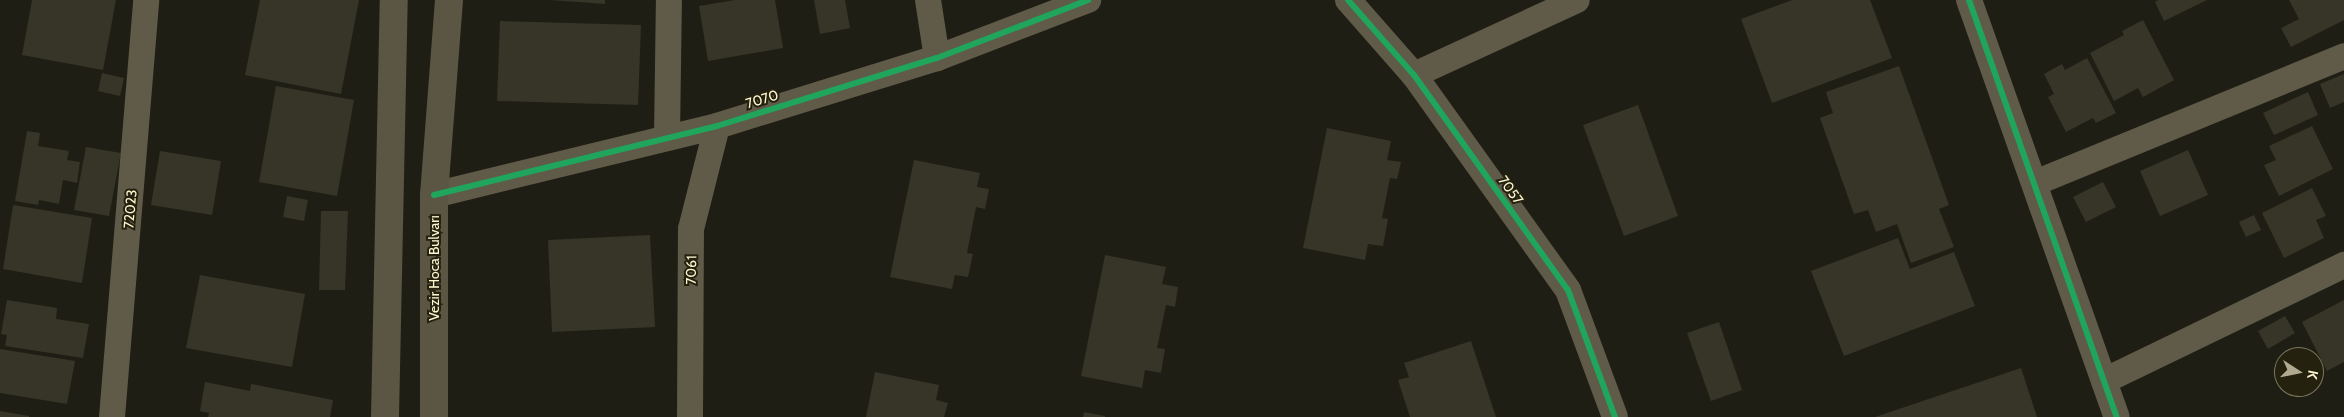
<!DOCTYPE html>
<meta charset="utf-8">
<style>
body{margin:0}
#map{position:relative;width:2344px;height:417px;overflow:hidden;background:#1f1e14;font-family:Cabin,sans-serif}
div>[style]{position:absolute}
.building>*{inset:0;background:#363528}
.street>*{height:26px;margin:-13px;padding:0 13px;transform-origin:13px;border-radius:13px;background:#605a49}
.secondary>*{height:28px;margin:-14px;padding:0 14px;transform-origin:14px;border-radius:14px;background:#5b5543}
.cycleway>*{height:6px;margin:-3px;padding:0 3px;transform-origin:3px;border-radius:3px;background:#20a55d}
span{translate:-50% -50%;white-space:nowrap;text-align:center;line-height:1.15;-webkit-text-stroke:4px #24210f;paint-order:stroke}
.street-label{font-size:14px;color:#fef7d2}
.north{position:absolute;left:2274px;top:347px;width:50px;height:50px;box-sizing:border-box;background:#24210f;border:1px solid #7b775d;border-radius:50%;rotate:101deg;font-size:14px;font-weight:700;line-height:20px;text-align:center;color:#fef7d2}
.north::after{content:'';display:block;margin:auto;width:18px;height:22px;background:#b0ab90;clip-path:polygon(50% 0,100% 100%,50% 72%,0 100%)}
</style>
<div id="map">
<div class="building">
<div style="clip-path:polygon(32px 0,116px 0,103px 70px,22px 55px)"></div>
<div style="clip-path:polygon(260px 0,359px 0,341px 94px,245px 75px)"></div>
<div style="clip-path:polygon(550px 0,605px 0,605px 4px)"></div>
<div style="clip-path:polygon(735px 0,775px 0,783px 48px,708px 61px,699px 6px)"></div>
<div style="clip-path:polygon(814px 0,845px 0,850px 28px,820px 34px)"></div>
<div style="clip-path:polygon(1792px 0,1870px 0,1892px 58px,1772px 103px,1741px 19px)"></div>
<div style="clip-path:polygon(2158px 0,2207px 0,2164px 21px,2155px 2px)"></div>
<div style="clip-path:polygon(2289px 0,2344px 0,2344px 20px,2291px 47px,2281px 28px,2299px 19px)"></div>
<div style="clip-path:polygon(2143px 20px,2174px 80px,2143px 97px,2138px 88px,2114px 101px,2090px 53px,2124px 35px,2122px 31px)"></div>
<div style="clip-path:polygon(500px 21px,641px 25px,638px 105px,497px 101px)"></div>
<div style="clip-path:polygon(2087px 58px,2116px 113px,2096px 123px,2093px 118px,2066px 132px,2048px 97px,2054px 94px,2044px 74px,2062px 64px,2065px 70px)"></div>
<div style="clip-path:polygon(1899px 66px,1949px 205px,1939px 209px,1954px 247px,1911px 263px,1897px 224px,1876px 232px,1868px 210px,1854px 214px,1820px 118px,1833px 113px,1826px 92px)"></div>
<div style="clip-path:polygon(102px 73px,124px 78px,120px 96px,98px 91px)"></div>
<div style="clip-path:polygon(2344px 74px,2344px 102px,2330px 108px,2320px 84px)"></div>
<div style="clip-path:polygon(276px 86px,354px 100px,337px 196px,259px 182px)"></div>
<div style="clip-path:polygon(2308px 92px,2318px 115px,2274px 135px,2263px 113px)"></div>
<div style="clip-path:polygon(1638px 105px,1678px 216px,1624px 236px,1583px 125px)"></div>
<div style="clip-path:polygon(2312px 126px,2333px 169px,2279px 196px,2264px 165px,2276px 160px,2269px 146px)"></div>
<div style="clip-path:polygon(1327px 128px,1391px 141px,1387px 160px,1401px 162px,1397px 179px,1390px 178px,1382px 218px,1388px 219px,1383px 246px,1368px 244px,1365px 260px,1303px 248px)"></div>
<div style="clip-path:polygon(27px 131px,40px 133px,38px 146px,69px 151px,67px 160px,80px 162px,77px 183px,63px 180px,59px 204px,39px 200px,38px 205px,15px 201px)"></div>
<div style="clip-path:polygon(86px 147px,121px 153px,109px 216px,74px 210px)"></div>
<div style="clip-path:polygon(2188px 150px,2208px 195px,2160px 216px,2140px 171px)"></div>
<div style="clip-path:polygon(160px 151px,221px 161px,212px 215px,151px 205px)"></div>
<div style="clip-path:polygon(914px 160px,980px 173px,977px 187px,989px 189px,985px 209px,976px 207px,967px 253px,973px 254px,968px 277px,955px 275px,952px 289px,890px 277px)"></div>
<div style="clip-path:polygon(2103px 182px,2116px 207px,2086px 222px,2073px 197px)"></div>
<div style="clip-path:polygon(2312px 188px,2326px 216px,2316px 220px,2324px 238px,2284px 258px,2262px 213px)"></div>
<div style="clip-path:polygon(287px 196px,308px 200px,304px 221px,283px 217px)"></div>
<div style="clip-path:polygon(13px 205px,92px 218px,82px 283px,3px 269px)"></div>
<div style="clip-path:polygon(321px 211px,348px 211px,345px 290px,319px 290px)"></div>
<div style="clip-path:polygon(2254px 215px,2261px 230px,2246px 237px,2239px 222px)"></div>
<div style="clip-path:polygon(650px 235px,655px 327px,552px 332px,548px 240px)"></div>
<div style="clip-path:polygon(1898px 238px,1910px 269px,1954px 252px,1975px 306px,1844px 356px,1811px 271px)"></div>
<div style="clip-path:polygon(1105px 255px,1166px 267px,1162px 284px,1178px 287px,1175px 307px,1166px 305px,1157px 348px,1165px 349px,1161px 373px,1145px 370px,1142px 388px,1081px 376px)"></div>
<div style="clip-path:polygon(200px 275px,305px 294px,292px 367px,186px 348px)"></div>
<div style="clip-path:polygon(7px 300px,57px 308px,56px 319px,89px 324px,83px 358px,5px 346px,7px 335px,1px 334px)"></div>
<div style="clip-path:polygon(2344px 300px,2344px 362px,2327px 371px,2302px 322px)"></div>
<div style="clip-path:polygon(2285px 316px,2295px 333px,2268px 349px,2258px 331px)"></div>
<div style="clip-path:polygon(1719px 322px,1742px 390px,1711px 401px,1687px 333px)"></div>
<div style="clip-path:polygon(1471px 341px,1496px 417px,1410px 417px,1398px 380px,1409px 377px,1404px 363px)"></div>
<div style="clip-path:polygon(0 349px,75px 361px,67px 404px,0 393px)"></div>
<div style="clip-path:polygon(2021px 368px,2037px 417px,1875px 417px)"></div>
<div style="clip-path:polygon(875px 372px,939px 385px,936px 400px,948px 403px,944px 417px,866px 417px)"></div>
<div style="clip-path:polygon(205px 382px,250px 391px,251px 384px,333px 400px,330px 417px,208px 417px,209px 413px,200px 411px)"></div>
<div style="clip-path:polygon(0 411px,29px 416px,29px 417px,0 417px)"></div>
<div style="clip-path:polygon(1084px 412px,1105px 416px,1105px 417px,1083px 417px)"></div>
</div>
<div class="street">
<div style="left:928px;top:0;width:59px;rotate:81.2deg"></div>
<div style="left:1348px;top:0;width:100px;rotate:48.7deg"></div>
<div style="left:1414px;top:75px;width:264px;rotate:54.4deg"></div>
<div style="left:1568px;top:290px;width:135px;rotate:69.7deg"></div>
<div style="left:1969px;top:0;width:442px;rotate:70.5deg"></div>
<div style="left:1414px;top:75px;width:179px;rotate:-24.7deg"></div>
<div style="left:667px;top:137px;width:137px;rotate:-89.2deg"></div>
<div style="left:2035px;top:183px;width:334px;rotate:-22.3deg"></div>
<div style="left:434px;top:195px;width:291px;rotate:-13.7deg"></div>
<div style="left:717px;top:126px;width:230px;rotate:-17.2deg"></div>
<div style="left:937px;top:58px;width:162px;rotate:-21deg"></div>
<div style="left:2104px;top:381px;width:267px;rotate:-25.8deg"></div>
<div style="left:112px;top:417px;width:418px;rotate:-85.3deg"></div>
<div style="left:690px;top:417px;width:188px;rotate:-89.7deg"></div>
<div style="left:691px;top:229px;width:106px;rotate:-75.8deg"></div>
</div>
<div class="secondary">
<div style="left:385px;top:417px;width:417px;rotate:-88.8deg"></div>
<div style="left:434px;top:417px;width:222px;rotate:-90deg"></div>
<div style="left:434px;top:195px;width:196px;rotate:-85.6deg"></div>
</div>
<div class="cycleway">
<div style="left:1348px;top:0;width:100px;rotate:48.7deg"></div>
<div style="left:1414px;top:75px;width:264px;rotate:54.4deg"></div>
<div style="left:1568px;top:290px;width:135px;rotate:69.7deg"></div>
<div style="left:1969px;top:0;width:442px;rotate:70.5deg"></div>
<div style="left:434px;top:195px;width:291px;rotate:-13.7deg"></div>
<div style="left:717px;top:126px;width:230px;rotate:-17.2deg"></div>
<div style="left:937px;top:58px;width:162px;rotate:-21deg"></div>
</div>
<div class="street-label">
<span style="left:762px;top:99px;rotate:-17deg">7070</span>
<span style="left:1511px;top:190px;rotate:54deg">7057</span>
<span style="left:130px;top:209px;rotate:-85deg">72023</span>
<span style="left:434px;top:268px;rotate:-90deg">Vezir Hoca Bulvarı</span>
<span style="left:691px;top:270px;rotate:-89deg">7061</span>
</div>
<div class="north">K</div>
</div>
